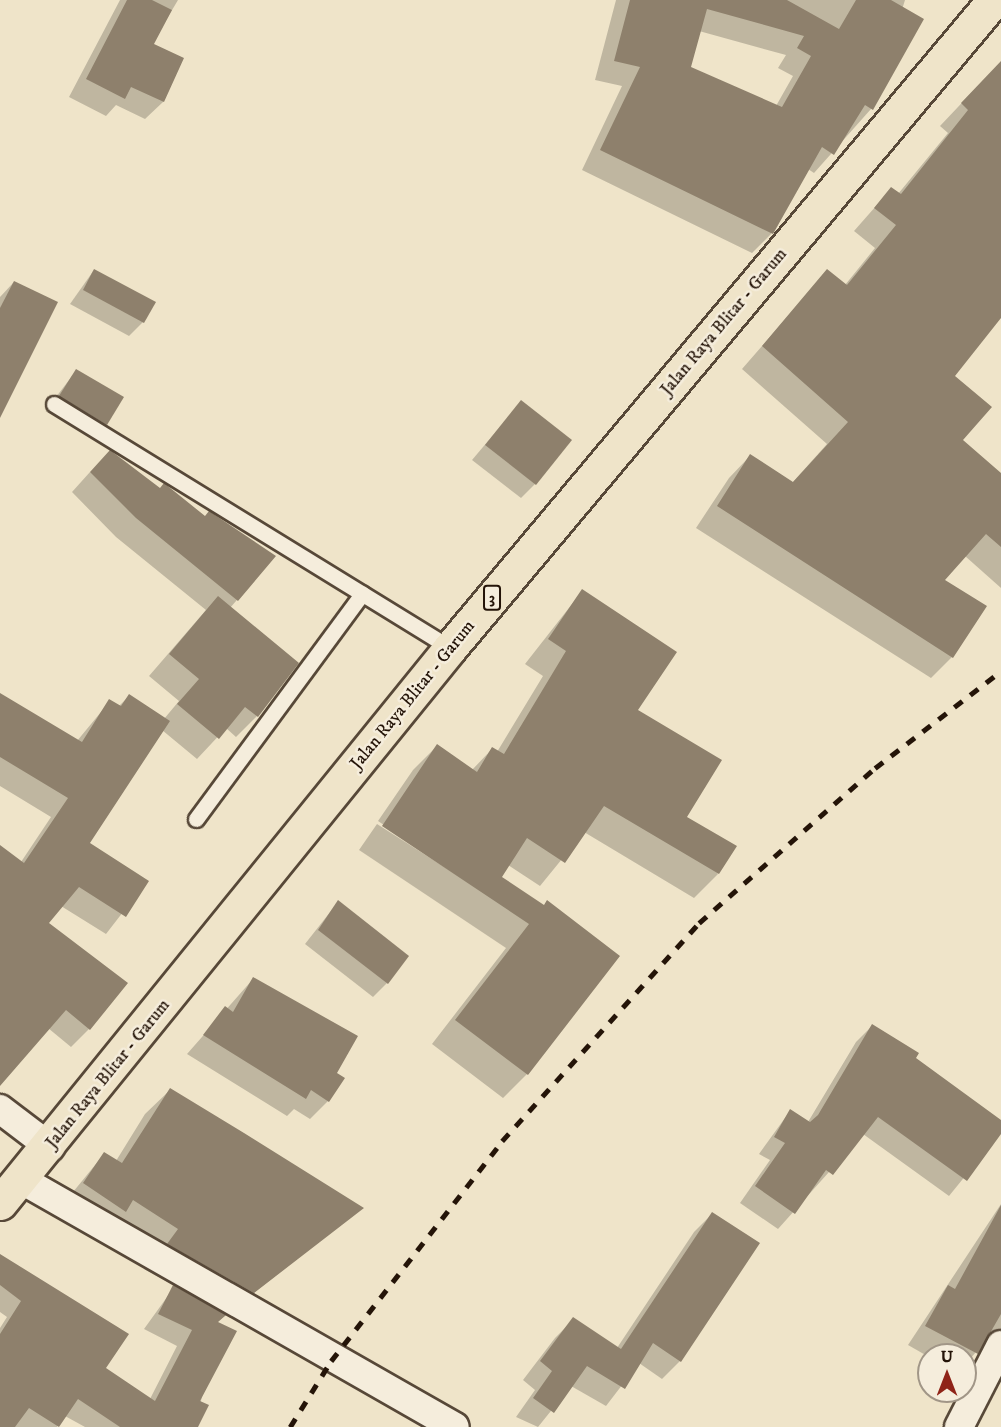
<!DOCTYPE html>
<style>
body{margin:0}
#map{position:relative;width:1001px;height:1427px;overflow:hidden;background:#efe4c9;font-family:"IM FELL DW Pica",serif}
div>[style]{position:absolute}
.shadow>*{inset:0;background:#0003}
.building>*{inset:0;background:#8e806c}
.roads{filter:drop-shadow(2px 0 #574838) drop-shadow(-2px 0 #574838) drop-shadow(0 2px #574838) drop-shadow(0 -2px #574838)}
.service>*{height:15px;margin:-7.5px;padding:0 7.5px;transform-origin:7.5px;border-radius:7.5px;background:#f5eddc}
.minor>*{height:28px;margin:-14px;padding:0 14px;transform-origin:14px;border-radius:14px;background:#f5eddc}
.trunk>*{height:33px;margin:-16.5px;padding:0 16.5px;transform-origin:16.5px;border-radius:16.5px;background:#efe4c9}
.rail>*{height:4.5px;margin-top:-2.25px;transform-origin:0;background:repeating-linear-gradient(90deg,#241408 0 10px,transparent 0 20px)}
span{translate:-50% -50%;white-space:nowrap;text-align:center;line-height:1.15;-webkit-text-stroke:5px #f5eddc;paint-order:stroke}
.shield-label span{padding:2px 4px;background:#f5eddc;border:2px solid;border-radius:4px;-webkit-text-stroke-width:0}
.shield-label{font-size:16px;color:#241408;font-weight:700}
.street-label{font-size:18px;color:#241408}
.north{position:absolute;left:917px;top:1343px;width:60px;height:60px;box-sizing:border-box;background:#f5eddc;border:2px solid #a19687;border-radius:50%;rotate:0deg;font-size:16px;font-weight:700;line-height:24px;text-align:center;color:#241408}
.north::after{content:'';display:block;margin:auto;width:21px;height:27px;background:#8f2418;clip-path:polygon(50% 0,100% 100%,50% 72%,0 100%)}
</style>
<div id="map">
<div class="shadow">
<div style="clip-path:polygon(120px 0,178px 0,152px 44px,182px 59px,163px 102px,145px 119px,116px 105px,106px 116px,69px 97px)"></div>
<div style="clip-path:polygon(evenodd,616px 0,905px 0,871px 109px,814px 173px,808px 169px,771px 234px,752px 253px,582px 170px,622px 86px,595px 80px,616px 0,699px 31px,786px 55px,778px 68px,793px 76px,776px 106px,689px 67px,699px 31px)"></div>
<div style="clip-path:polygon(1001px 72px,1001px 316px,952px 376px,961px 440px,1001px 475px,1001px 588px,965px 556px,943px 580px,952px 657px,931px 678px,696px 528px,729px 478px,750px 456px,792px 483px,827px 444px,742px 369px,827px 271px,845px 285px,875px 248px,854px 231px,891px 189px,898px 194px,948px 133px,940px 126px,975px 89px)"></div>
<div style="clip-path:polygon(94px 270px,143px 322px,129px 336px,70px 304px)"></div>
<div style="clip-path:polygon(14px 282px,0 415px,0 297px)"></div>
<div style="clip-path:polygon(76px 371px,106px 424px,92px 438px,46px 410px)"></div>
<div style="clip-path:polygon(521px 402px,535px 484px,521px 498px,472px 460px)"></div>
<div style="clip-path:polygon(90px 472px,160px 490px,274px 557px,230px 608px,257px 716px,236px 737px,226px 728px,197px 759px,162px 730px,88px 844px,147px 881px,106px 934px,61px 906px,47px 924px,89px 1029px,71px 1047px,48px 1028px,0 1082px,0 847px,21px 862px,51px 817px,0 786px,0 695px,77px 741px,110px 701px,118px 707px,129px 696px,164px 719px,179px 701px,149px 676px,206px 610px,116px 537px,72px 492px)"></div>
<div style="clip-path:polygon(583px 590px,685px 818px,718px 874px,694px 898px,584px 832px,540px 886px,508px 865px,500px 878px,543px 906px,527px 1074px,503px 1098px,432px 1044px,506px 948px,359px 850px,377px 824px,485px 893px,378px 821px,413px 770px,437px 746px,472px 770px,492px 749px,497px 752px,543px 676px,525px 664px)"></div>
<div style="clip-path:polygon(338px 902px,387px 983px,373px 997px,305px 944px)"></div>
<div style="clip-path:polygon(253px 979px,328px 1101px,310px 1119px,294px 1109px,287px 1116px,187px 1054px)"></div>
<div style="clip-path:polygon(872px 1026px,1001px 1122px,1001px 1132px,949px 1196px,863px 1134px,778px 1229px,740px 1203px,770px 1160px,759px 1154px,790px 1111px,808px 1122px,856px 1042px)"></div>
<div style="clip-path:polygon(170px 1090px,361px 1208px,216px 1323px,196px 1427px,85px 1427px,65px 1416px,57px 1427px,0 1427px,0 1328px,7px 1317px,0 1312px,0 1268px,104px 1369px,150px 1399px,177px 1346px,144px 1329px,175px 1286px,144px 1269px,154px 1254px,60px 1208px,104px 1154px,116px 1161px,145px 1114px)"></div>
<div style="clip-path:polygon(1001px 1204px,1001px 1345px,994px 1352px,981px 1346px,965px 1365px,965px 1355px,929px 1357px,908px 1345px)"></div>
<div style="clip-path:polygon(712px 1214px,680px 1361px,662px 1379px,639px 1363px,606px 1406px,571px 1386px,538px 1427px,516px 1417px,535px 1390px,523px 1380px,555px 1338px,574px 1319px,617px 1348px,694px 1232px)"></div>
</div>
<div class="building">
<div style="clip-path:polygon(127px 0,152px 0,172px 10px,154px 44px,184px 58px,164px 102px,131px 87px,125px 99px,86px 79px)"></div>
<div style="clip-path:polygon(evenodd,630px 0,787px 0,839px 29px,856px 0,891px 0,924px 19px,873px 110px,865px 105px,834px 155px,822px 147px,773px 234px,600px 150px,640px 67px,614px 61px,630px 0,707px 9px,804px 36px,797px 48px,811px 56px,782px 107px,691px 67px,707px 9px)"></div>
<div style="clip-path:polygon(1001px 61px,1001px 318px,955px 376px,992px 407px,963px 440px,1001px 473px,1001px 547px,986px 534px,945px 580px,987px 606px,953px 658px,717px 506px,750px 454px,793px 482px,848px 422px,762px 346px,827px 269px,847px 285px,896px 225px,874px 208px,891px 187px,901px 194px,968px 110px,961px 103px)"></div>
<div style="clip-path:polygon(94px 269px,156px 302px,144px 323px,83px 290px)"></div>
<div style="clip-path:polygon(14px 281px,58px 302px,0 418px,0 308px)"></div>
<div style="clip-path:polygon(76px 369px,124px 397px,107px 425px,59px 396px)"></div>
<div style="clip-path:polygon(521px 400px,572px 440px,536px 485px,485px 445px)"></div>
<div style="clip-path:polygon(110px 450px,160px 488px,164px 483px,205px 516px,209px 511px,276px 556px,238px 601px,136px 518px,90px 472px)"></div>
<div style="clip-path:polygon(582px 589px,677px 652px,638px 710px,722px 760px,687px 817px,737px 846px,719px 874px,604px 806px,565px 863px,527px 838px,502px 877px,544px 905px,547px 900px,620px 956px,528px 1075px,455px 1020px,529px 924px,382px 826px,437px 744px,477px 772px,492px 747px,504px 754px,566px 651px,548px 639px)"></div>
<div style="clip-path:polygon(218px 596px,299px 663px,258px 717px,245px 707px,219px 739px,177px 704px,199px 679px,169px 654px)"></div>
<div style="clip-path:polygon(0 693px,82px 742px,109px 699px,121px 706px,129px 694px,170px 721px,90px 843px,149px 881px,126px 917px,79px 887px,49px 923px,128px 983px,90px 1030px,66px 1010px,0 1086px,0 845px,24px 863px,68px 798px,0 757px)"></div>
<div style="clip-path:polygon(338px 900px,409px 956px,388px 984px,318px 930px)"></div>
<div style="clip-path:polygon(253px 977px,358px 1036px,337px 1073px,345px 1078px,329px 1102px,311px 1090px,306px 1099px,203px 1035px,225px 1006px,233px 1012px)"></div>
<div style="clip-path:polygon(872px 1024px,919px 1053px,916px 1058px,1001px 1120px,1001px 1134px,967px 1181px,878px 1117px,833px 1175px,826px 1170px,795px 1214px,755px 1186px,785px 1143px,774px 1137px,790px 1109px,810px 1122px,818px 1115px)"></div>
<div style="clip-path:polygon(170px 1088px,244px 1133px,364px 1208px,254px 1293px,167px 1244px,178px 1229px,133px 1200px,126px 1212px,83px 1183px,104px 1152px,122px 1163px)"></div>
<div style="clip-path:polygon(1001px 1205px,1001px 1314px,978px 1354px,925px 1326px,948px 1285px,955px 1289px)"></div>
<div style="clip-path:polygon(712px 1212px,760px 1243px,681px 1362px,653px 1343px,625px 1389px,587px 1366px,554px 1413px,533px 1398px,552px 1371px,540px 1361px,573px 1317px,621px 1349px)"></div>
<div style="clip-path:polygon(0 1254px,129px 1334px,106px 1368px,155px 1401px,192px 1330px,158px 1314px,173px 1285px,226px 1315px,218px 1322px,237px 1331px,200px 1401px,209px 1405px,198px 1427px,120px 1427px,78px 1399px,59px 1427px,29px 1408px,15px 1427px,0 1427px,0 1334px,21px 1301px,0 1285px)"></div>
</div>
<div class="roads">
<div class="service">
<div style="left:54px;top:404px;width:465px;rotate:31.6deg"></div>
<div style="left:196px;top:819px;width:280px;rotate:-53.6deg"></div>
</div>
<div class="minor">
<div style="left:0;top:1109px;width:63px;rotate:37.2deg"></div>
<div style="left:22px;top:1180px;width:498px;rotate:29.7deg"></div>
<div style="left:959px;top:1427px;width:92px;rotate:-62.9deg"></div>
</div>
<div class="trunk">
<div style="left:0;top:1203px;width:715px;rotate:-50.96deg"></div>
<div style="left:450px;top:648px;width:846px;rotate:-49.99deg"></div>
</div>
</div>
<div class="rail">
<div style="left:290px;top:1427px;width:78px;rotate:-58.2deg"></div>
<div style="left:331px;top:1361px;width:279px;rotate:-52.1deg"></div>
<div style="left:502px;top:1141px;width:294px;rotate:-47.9deg"></div>
<div style="left:699px;top:923px;width:235px;rotate:-41.4deg"></div>
<div style="left:875px;top:768px;width:159px;rotate:-37.6deg"></div>
</div>
<div class="shield-label">
<span style="left:492px;top:598px">3</span>
</div>
<div class="street-label">
<span style="left:724px;top:322px;rotate:-50deg">Jalan Raya Blitar - Garum</span>
<span style="left:413px;top:695px;rotate:-51deg">Jalan Raya Blitar - Garum</span>
<span style="left:108px;top:1074px;rotate:-51deg">Jalan Raya Blitar - Garum</span>
</div>
<div class="north">U</div>
</div>
